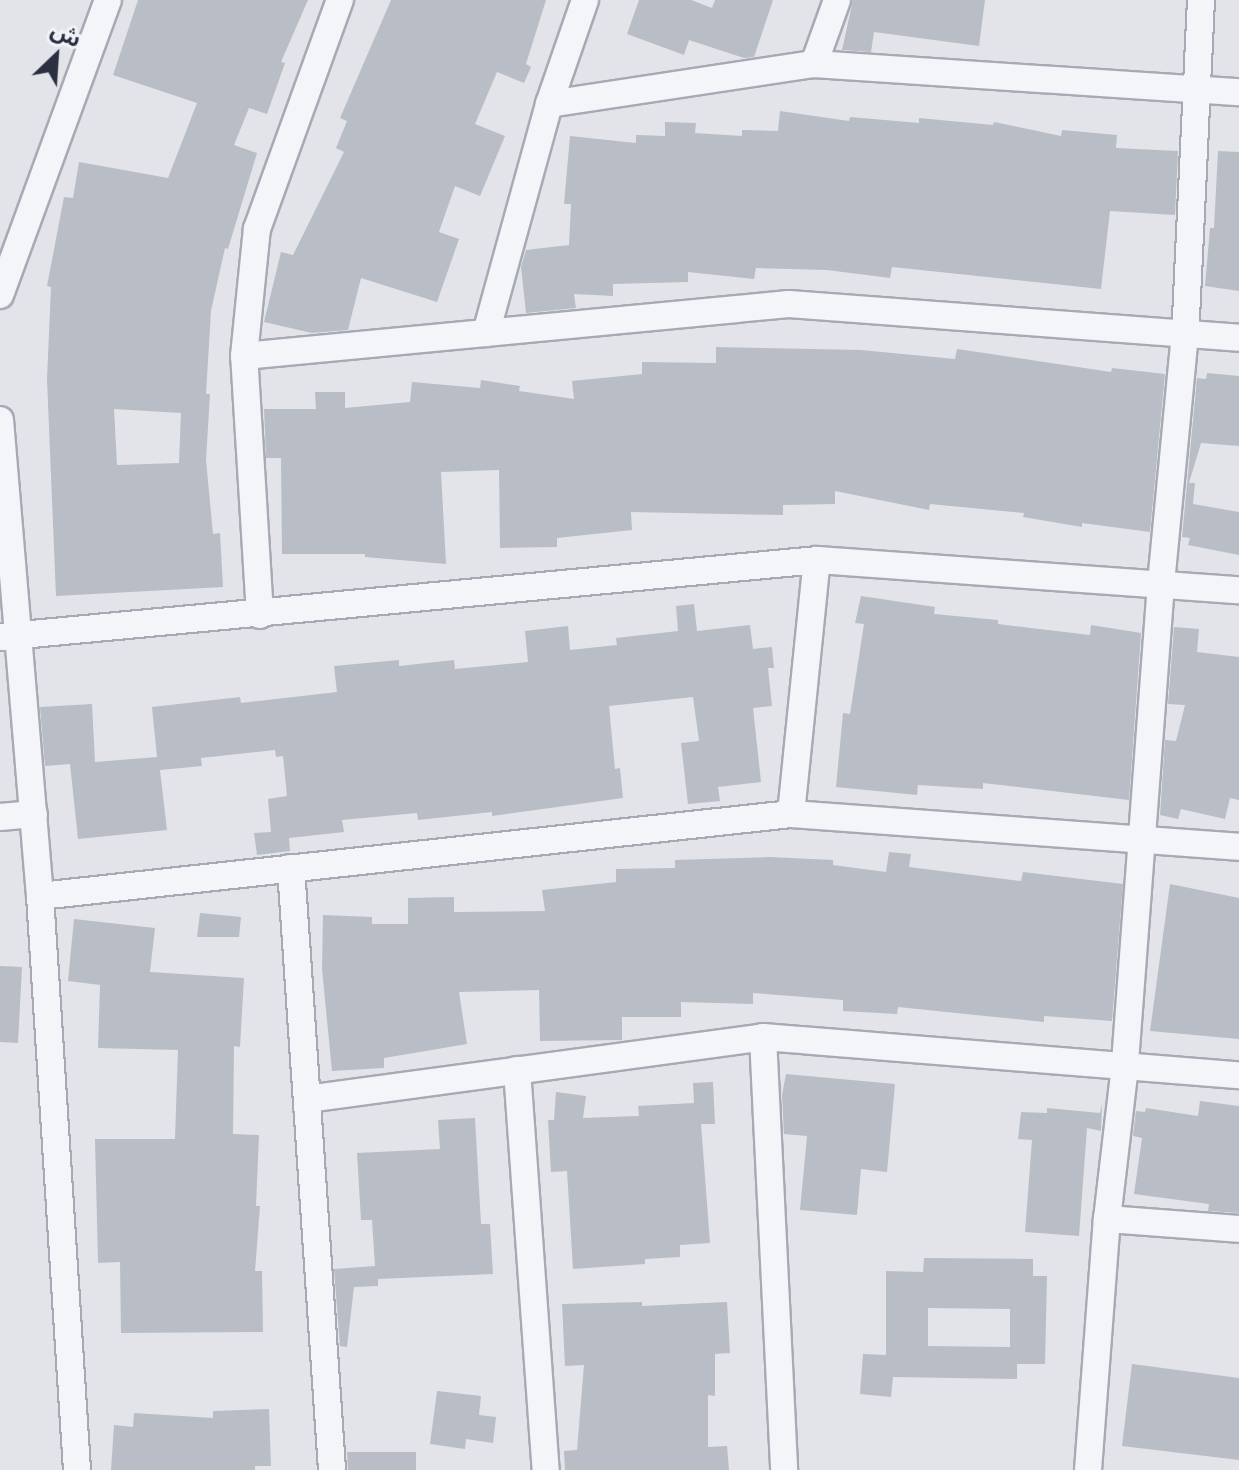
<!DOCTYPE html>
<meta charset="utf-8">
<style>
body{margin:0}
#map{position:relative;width:1239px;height:1470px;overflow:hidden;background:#e2e4ea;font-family:"Archivo Narrow","Noto Sans Arabic",sans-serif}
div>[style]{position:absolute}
.building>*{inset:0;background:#b9bdc6}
.roads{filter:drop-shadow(2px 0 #a7aab4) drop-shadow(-2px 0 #a7aab4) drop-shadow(0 2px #a7aab4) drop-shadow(0 -2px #a7aab4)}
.minor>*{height:26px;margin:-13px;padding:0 13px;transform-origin:13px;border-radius:13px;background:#f4f5f8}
span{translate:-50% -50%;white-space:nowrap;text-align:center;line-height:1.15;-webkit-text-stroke:8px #f1f3f7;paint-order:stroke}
.north{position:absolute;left:16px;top:16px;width:80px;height:80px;-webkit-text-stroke:6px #f1f3f7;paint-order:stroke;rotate:25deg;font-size:22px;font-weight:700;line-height:32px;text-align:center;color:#2a3041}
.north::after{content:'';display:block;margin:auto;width:28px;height:36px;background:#2a3041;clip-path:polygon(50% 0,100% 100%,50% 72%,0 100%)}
</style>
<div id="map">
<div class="building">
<div style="clip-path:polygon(evenodd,138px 0,308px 0,281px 62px,285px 63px,267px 114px,249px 108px,234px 145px,257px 153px,228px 249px,225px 248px,211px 311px,206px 394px,210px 394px,206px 460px,213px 534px,220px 533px,223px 587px,56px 596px,47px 379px,51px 287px,47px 286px,64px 197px,73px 198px,79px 162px,168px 178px,197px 103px,113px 75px,138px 0,114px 409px,181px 413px,179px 463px,117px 465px,114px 409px)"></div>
<div style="clip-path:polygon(391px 0,546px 0,526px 64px,531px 67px,524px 83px,497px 72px,475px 124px,505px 136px,480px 196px,455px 186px,439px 232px,459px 239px,437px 302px,361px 278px,348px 330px,312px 333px,264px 322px,281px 252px,293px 255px,344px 152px,336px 148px,347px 121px,340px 118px)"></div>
<div style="clip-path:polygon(639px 0,691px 0,712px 8px,715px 0,773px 0,754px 57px,744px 58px,689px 40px,684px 55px,627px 34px)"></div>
<div style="clip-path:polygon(853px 0,985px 0,979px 46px,874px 32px,871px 52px,842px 50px)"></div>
<div style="clip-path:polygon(780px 111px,849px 121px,850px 117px,919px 123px,919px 118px,993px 125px,994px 122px,1061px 136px,1062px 130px,1117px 135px,1116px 148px,1178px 151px,1175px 215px,1110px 211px,1101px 289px,892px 267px,890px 278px,827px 270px,756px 268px,754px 279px,688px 272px,688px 282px,613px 284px,613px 296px,574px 294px,576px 308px,526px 313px,521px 267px,526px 250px,569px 245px,571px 204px,564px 204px,570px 136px,636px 143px,636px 135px,665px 136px,665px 122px,696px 123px,695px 133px,742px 136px,742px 130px,778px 131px)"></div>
<div style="clip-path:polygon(1218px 151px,1239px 152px,1239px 291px,1205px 286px,1210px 228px,1214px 228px)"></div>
<div style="clip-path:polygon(716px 347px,861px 350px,955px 359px,957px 349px,1111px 372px,1112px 368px,1165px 374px,1150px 532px,1082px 523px,1082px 527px,1023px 517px,1024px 513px,930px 504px,929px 510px,835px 491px,835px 504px,783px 505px,783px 515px,631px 512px,632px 530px,557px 538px,557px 547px,500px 548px,499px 470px,441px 472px,446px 564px,365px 557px,365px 554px,282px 554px,281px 458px,266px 458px,264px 409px,316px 409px,315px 392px,345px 392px,345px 408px,410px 402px,412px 382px,480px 388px,481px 380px,520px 386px,519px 391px,574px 399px,572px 381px,642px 374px,642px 362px,716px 363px)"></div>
<div style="clip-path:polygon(1207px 373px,1239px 376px,1239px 446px,1201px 443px,1189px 483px,1195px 483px,1193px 504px,1239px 512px,1239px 555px,1188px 545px,1190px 538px,1182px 537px,1197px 378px,1206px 379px)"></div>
<div style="clip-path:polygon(861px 596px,935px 607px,934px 614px,998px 620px,998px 624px,1090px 635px,1091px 625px,1141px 633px,1129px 800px,983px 783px,983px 789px,918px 785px,917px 795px,836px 787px,843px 713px,850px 714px,864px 624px,855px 623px)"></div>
<div style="clip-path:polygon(694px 604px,697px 631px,750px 625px,753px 649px,772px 647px,774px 668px,768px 668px,772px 706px,753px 708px,761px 782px,718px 787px,720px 801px,688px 804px,681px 743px,699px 741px,693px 697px,609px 706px,615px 769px,620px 768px,623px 798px,492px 816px,492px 812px,418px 820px,417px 813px,342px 820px,344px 832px,289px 838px,290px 851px,257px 855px,254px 833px,271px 832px,268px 799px,287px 796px,283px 756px,276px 757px,275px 750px,201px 758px,202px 766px,160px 770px,167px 830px,78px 839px,70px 764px,45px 766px,40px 707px,92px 704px,95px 762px,157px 757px,152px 707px,240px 697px,241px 703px,337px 692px,334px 666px,399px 660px,399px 666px,454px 660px,455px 669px,528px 662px,525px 631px,568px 626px,570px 650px,617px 645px,616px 638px,678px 631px,676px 606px)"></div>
<div style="clip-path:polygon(1174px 627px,1199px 629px,1197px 652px,1239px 657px,1239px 800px,1230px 798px,1225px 819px,1181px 809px,1178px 819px,1160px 815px,1165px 740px,1176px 741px,1185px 705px,1168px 704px)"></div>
<div style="clip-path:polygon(889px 852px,911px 854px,909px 867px,1021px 881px,1023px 872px,1123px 884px,1112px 1021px,1044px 1016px,1044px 1022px,898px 1007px,897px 1014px,843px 1011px,843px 1000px,753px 993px,753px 1004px,681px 1002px,681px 1017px,622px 1017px,622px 1040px,540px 1041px,539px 990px,459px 992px,467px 1044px,384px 1058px,384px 1068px,332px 1071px,322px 969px,323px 915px,372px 917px,372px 924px,408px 924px,408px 898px,454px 897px,454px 912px,545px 911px,542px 890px,616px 882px,616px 869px,675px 868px,675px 860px,770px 857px,833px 860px,833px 865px,886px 872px)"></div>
<div style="clip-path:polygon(1170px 884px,1239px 898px,1239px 1039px,1150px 1031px)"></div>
<div style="clip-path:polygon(200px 913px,241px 917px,239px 937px,197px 937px)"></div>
<div style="clip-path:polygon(74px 919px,155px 928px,150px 972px,244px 978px,240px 1047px,234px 1046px,233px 1134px,259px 1135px,256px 1206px,260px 1206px,255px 1271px,262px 1271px,263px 1332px,121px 1333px,120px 1262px,98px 1263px,95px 1139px,175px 1139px,178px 1050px,98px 1048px,100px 985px,68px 981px)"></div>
<div style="clip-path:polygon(0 966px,22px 967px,18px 1043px,0 1042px)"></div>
<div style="clip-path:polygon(786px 1074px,895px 1084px,887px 1172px,861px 1169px,857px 1215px,800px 1210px,807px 1136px,784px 1134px,782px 1095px)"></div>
<div style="clip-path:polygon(713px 1082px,715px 1124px,701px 1124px,710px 1243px,680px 1245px,680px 1257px,645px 1259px,645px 1264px,573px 1269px,567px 1171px,551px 1172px,548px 1120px,554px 1120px,556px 1092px,586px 1096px,583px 1118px,639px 1116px,638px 1106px,694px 1103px,693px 1083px)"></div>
<div style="clip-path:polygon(1200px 1101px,1239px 1106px,1239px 1213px,1208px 1211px,1209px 1204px,1134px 1194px,1142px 1138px,1133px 1136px,1136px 1111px,1145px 1112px,1146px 1108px,1198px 1116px)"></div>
<div style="clip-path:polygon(1102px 1104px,1101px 1131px,1087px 1128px,1079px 1236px,1025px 1232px,1032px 1140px,1018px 1139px,1021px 1112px,1047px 1113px,1047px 1108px,1100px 1113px)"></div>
<div style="clip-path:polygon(475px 1118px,481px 1224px,490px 1224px,493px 1274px,378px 1279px,378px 1286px,354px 1287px,347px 1347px,340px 1346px,334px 1269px,375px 1266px,372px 1220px,361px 1220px,357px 1153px,440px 1149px,438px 1120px)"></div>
<div style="clip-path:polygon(evenodd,924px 1258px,1033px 1259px,1033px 1276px,1047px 1276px,1045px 1364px,1017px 1364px,1017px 1379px,893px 1377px,891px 1397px,860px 1394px,863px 1354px,886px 1355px,886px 1271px,923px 1272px,924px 1258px,928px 1308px,1010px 1309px,1010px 1347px,928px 1346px,928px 1308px)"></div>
<div style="clip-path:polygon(642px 1302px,642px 1306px,727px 1302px,730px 1353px,715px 1354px,715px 1396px,708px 1395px,708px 1447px,727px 1446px,729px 1470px,565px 1470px,564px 1451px,577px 1450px,584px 1365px,565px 1366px,562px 1304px)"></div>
<div style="clip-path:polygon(1132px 1364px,1239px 1378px,1239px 1460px,1122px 1446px)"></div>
<div style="clip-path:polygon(437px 1391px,481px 1396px,479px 1415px,496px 1417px,493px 1443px,466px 1439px,465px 1449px,430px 1444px)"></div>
<div style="clip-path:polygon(269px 1409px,271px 1466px,255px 1466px,255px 1470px,111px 1470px,114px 1425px,133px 1427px,134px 1413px,213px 1418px,213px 1411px)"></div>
<div style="clip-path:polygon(347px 1452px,416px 1452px,416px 1470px,348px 1470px)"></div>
</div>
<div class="roads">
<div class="minor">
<div style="left:1201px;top:0;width:334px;rotate:92.7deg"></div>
<div style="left:1185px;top:334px;width:251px;rotate:95.5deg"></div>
<div style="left:1161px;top:584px;width:483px;rotate:94.3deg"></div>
<div style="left:1125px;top:1066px;width:154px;rotate:96.7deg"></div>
<div style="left:1107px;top:1219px;width:132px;rotate:4.3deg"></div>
<div style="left:814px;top:64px;width:68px;rotate:-70.2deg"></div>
<div style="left:549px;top:104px;width:268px;rotate:-8.6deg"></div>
<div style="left:814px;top:64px;width:426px;rotate:3.8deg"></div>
<div style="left:0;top:295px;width:314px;rotate:-69.9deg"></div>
<div style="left:486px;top:333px;width:238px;rotate:-74.6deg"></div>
<div style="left:549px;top:104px;width:110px;rotate:-70.9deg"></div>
<div style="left:244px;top:356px;width:547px;rotate:-5.45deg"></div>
<div style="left:789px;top:304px;width:451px;rotate:4.3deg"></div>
<div style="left:0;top:420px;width:478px;rotate:85.2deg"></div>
<div style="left:40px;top:896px;width:575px;rotate:86.31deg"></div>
<div style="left:260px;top:615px;width:259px;rotate:-93.5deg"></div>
<div style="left:244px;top:356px;width:128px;rotate:-84.2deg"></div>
<div style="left:257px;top:229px;width:244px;rotate:-70.1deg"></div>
<div style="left:0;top:637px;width:821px;rotate:-5.38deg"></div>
<div style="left:817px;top:560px;width:423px;rotate:4.1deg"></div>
<div style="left:791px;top:814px;width:255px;rotate:-84.2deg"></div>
<div style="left:0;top:817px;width:34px;rotate:-5deg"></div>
<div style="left:291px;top:868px;width:603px;rotate:86.1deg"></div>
<div style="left:40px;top:896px;width:755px;rotate:-6.23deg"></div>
<div style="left:791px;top:814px;width:449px;rotate:4.2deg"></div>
<div style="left:763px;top:1037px;width:434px;rotate:87.2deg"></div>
<div style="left:517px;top:1070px;width:401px;rotate:85.9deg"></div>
<div style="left:307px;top:1099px;width:460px;rotate:-7.7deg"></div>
<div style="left:763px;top:1037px;width:478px;rotate:4.6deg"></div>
<div style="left:1088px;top:1470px;width:252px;rotate:-85.7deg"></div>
</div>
</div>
<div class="north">ش</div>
</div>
